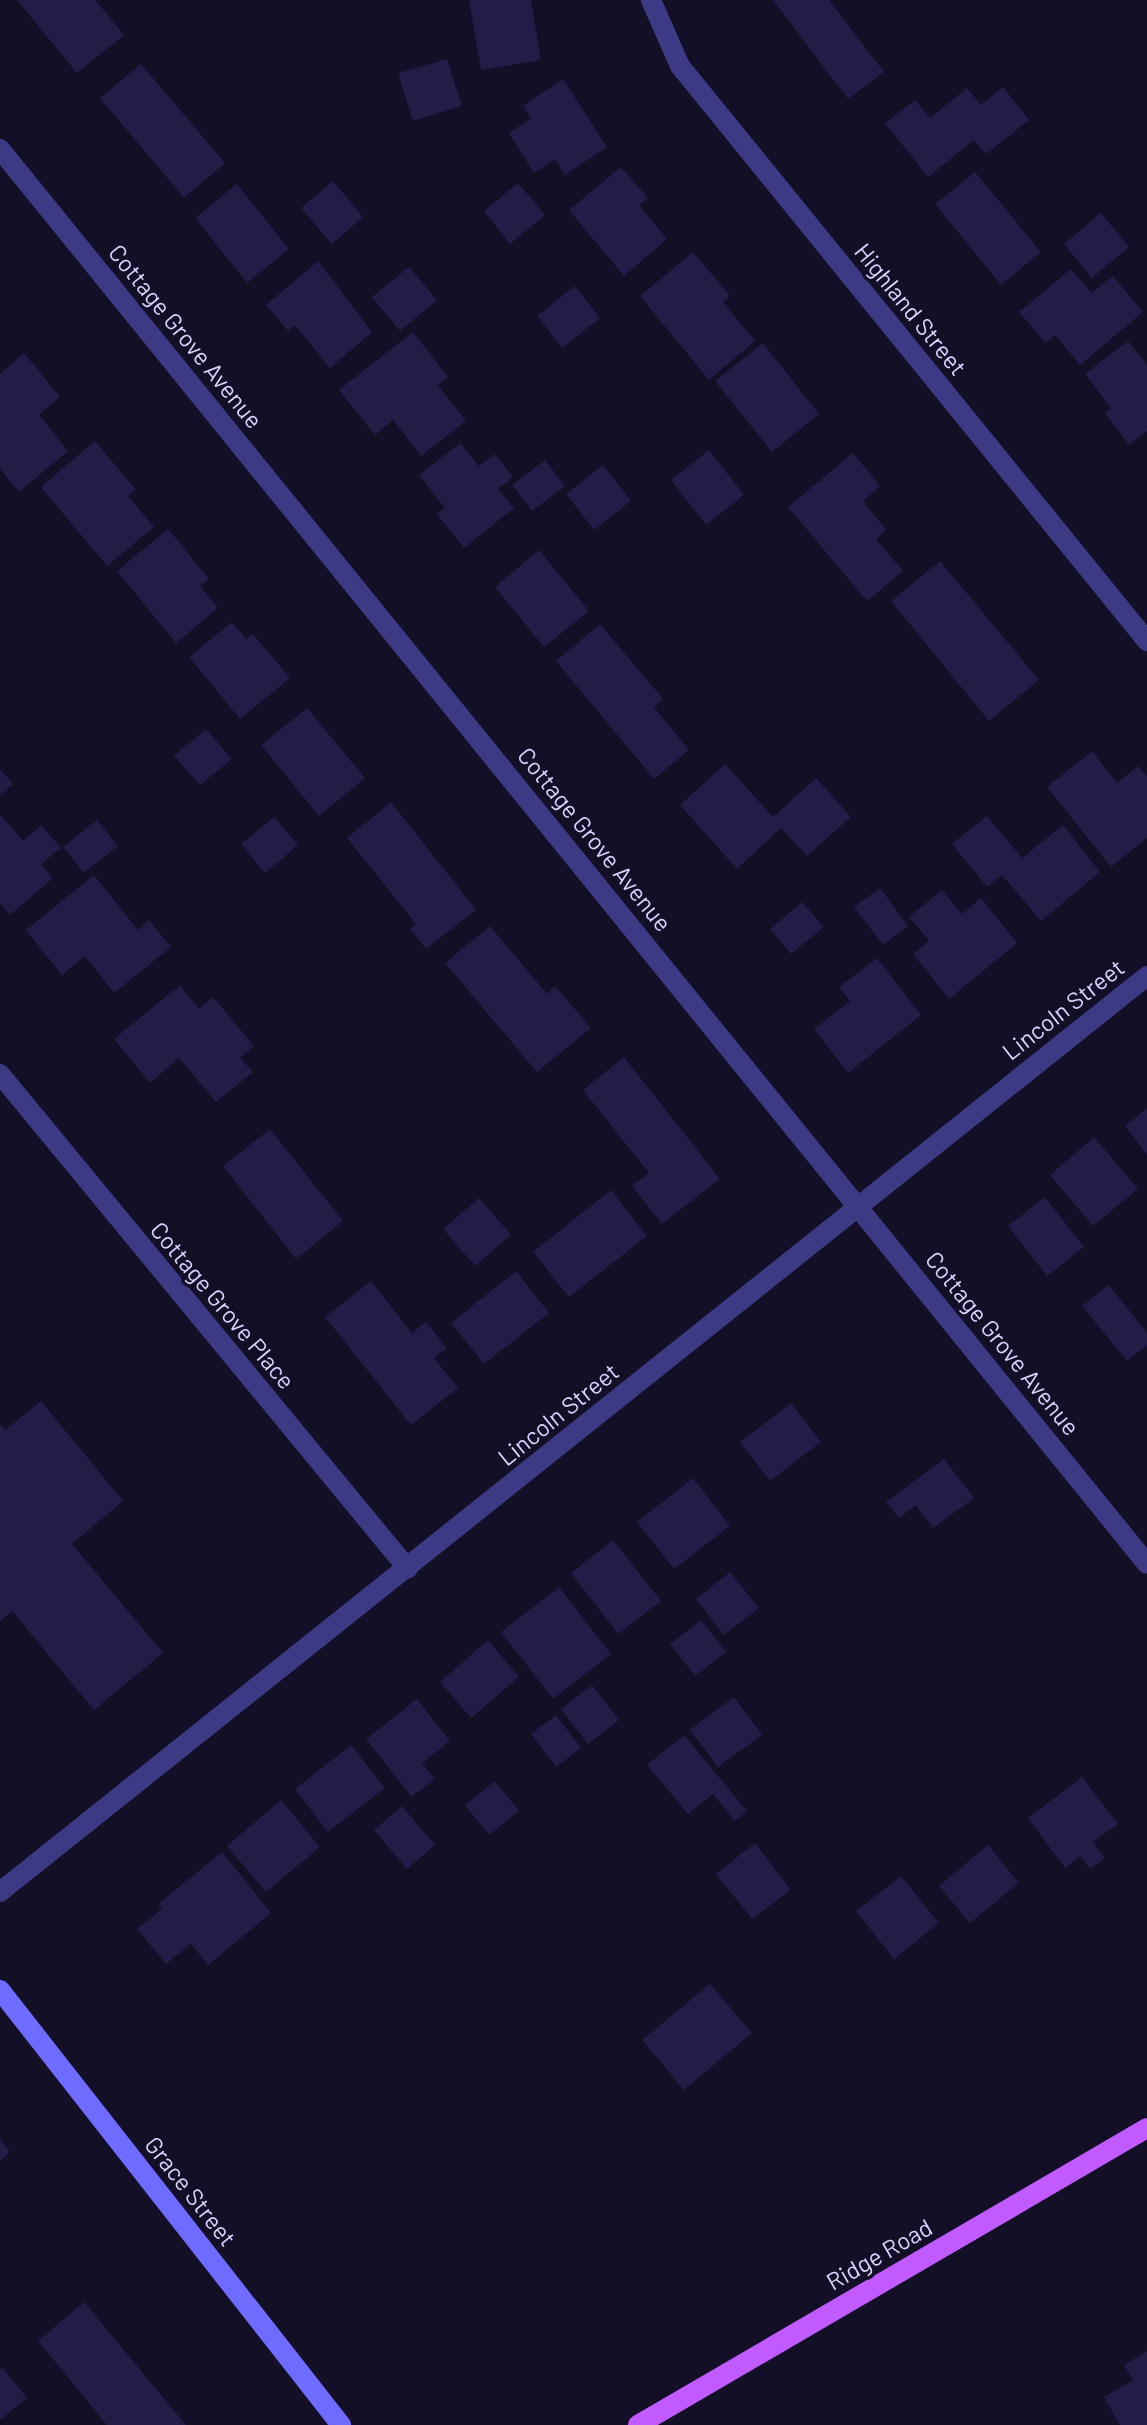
<!DOCTYPE html>
<style>
body{margin:0}
#map{position:relative;width:1147px;height:2425px;overflow:hidden;background:#130f26;font-family:Barlow,sans-serif}
div>[style]{position:absolute}
.building>*{inset:0;background:#241b47}
.street>*{height:20px;margin:-10px;padding:0 10px;transform-origin:10px;border-radius:10px;background:#3d3a85}
.secondary>*{height:20px;margin:-10px;padding:0 10px;transform-origin:10px;border-radius:10px;background:#6f6bff}
.primary>*{height:20px;margin:-10px;padding:0 10px;transform-origin:10px;border-radius:10px;background:#c25bff}
span{translate:-50% -50%;white-space:nowrap;text-align:center;line-height:1.15;-webkit-text-stroke:7px #130f26;paint-order:stroke}
.street-label{font-size:24px;color:#d9d4ff}
</style>
<div id="map">
<div class="building">
<div style="clip-path:polygon(17px 0,95px 0,124px 35px,77px 73px)"></div>
<div style="clip-path:polygon(469px 0,531px 0,541px 60px,481px 70px)"></div>
<div style="clip-path:polygon(773px 0,829px 0,884px 72px,848px 99px)"></div>
<div style="clip-path:polygon(447px 59px,462px 106px,413px 121px,398px 73px)"></div>
<div style="clip-path:polygon(141px 64px,225px 163px,184px 198px,100px 98px)"></div>
<div style="clip-path:polygon(563px 79px,607px 147px,565px 175px,555px 159px,534px 173px,509px 133px,531px 118px,523px 106px)"></div>
<div style="clip-path:polygon(1003px 87px,1029px 120px,986px 154px,974px 140px,928px 177px,885px 123px,915px 100px,930px 118px,967px 88px,981px 105px)"></div>
<div style="clip-path:polygon(621px 167px,648px 198px,639px 205px,667px 239px,624px 276px,569px 210px)"></div>
<div style="clip-path:polygon(975px 172px,1041px 252px,1001px 285px,935px 204px)"></div>
<div style="clip-path:polygon(333px 181px,363px 217px,332px 244px,301px 208px)"></div>
<div style="clip-path:polygon(518px 183px,545px 215px,510px 244px,484px 211px)"></div>
<div style="clip-path:polygon(237px 184px,289px 249px,247px 283px,195px 218px)"></div>
<div style="clip-path:polygon(1101px 213px,1129px 247px,1092px 278px,1064px 244px)"></div>
<div style="clip-path:polygon(693px 252px,730px 296px,723px 302px,755px 341px,709px 380px,640px 296px)"></div>
<div style="clip-path:polygon(318px 261px,372px 332px,330px 368px,295px 325px,288px 331px,266px 305px)"></div>
<div style="clip-path:polygon(409px 267px,437px 300px,400px 331px,372px 297px)"></div>
<div style="clip-path:polygon(1071px 269px,1092px 293px,1113px 276px,1143px 312px,1080px 365px,1055px 335px,1046px 343px,1019px 312px)"></div>
<div style="clip-path:polygon(575px 286px,600px 318px,562px 348px,537px 316px)"></div>
<div style="clip-path:polygon(413px 332px,448px 377px,438px 385px,466px 421px,421px 456px,393px 420px,375px 435px,339px 390px)"></div>
<div style="clip-path:polygon(1128px 341px,1147px 365px,1147px 431px,1129px 445px,1105px 413px,1111px 408px,1085px 374px)"></div>
<div style="clip-path:polygon(763px 343px,819px 414px,772px 452px,715px 381px)"></div>
<div style="clip-path:polygon(24px 353px,60px 397px,39px 415px,68px 451px,19px 492px,0 469px,0 374px)"></div>
<div style="clip-path:polygon(95px 441px,136px 490px,128px 496px,154px 527px,107px 566px,41px 487px)"></div>
<div style="clip-path:polygon(460px 443px,479px 466px,495px 454px,513px 477px,498px 489px,514px 508px,464px 548px,437px 514px,445px 508px,419px 475px)"></div>
<div style="clip-path:polygon(709px 450px,744px 495px,706px 525px,671px 480px)"></div>
<div style="clip-path:polygon(853px 453px,880px 486px,863px 501px,886px 530px,876px 539px,903px 571px,867px 601px,788px 507px)"></div>
<div style="clip-path:polygon(545px 460px,565px 486px,532px 511px,512px 485px)"></div>
<div style="clip-path:polygon(603px 465px,631px 501px,594px 530px,566px 494px)"></div>
<div style="clip-path:polygon(168px 529px,209px 579px,200px 586px,218px 608px,176px 643px,117px 571px)"></div>
<div style="clip-path:polygon(539px 550px,589px 611px,544px 647px,495px 587px)"></div>
<div style="clip-path:polygon(940px 561px,1039px 680px,989px 721px,891px 601px)"></div>
<div style="clip-path:polygon(232px 622px,246px 639px,253px 634px,290px 678px,240px 719px,189px 657px)"></div>
<div style="clip-path:polygon(600px 624px,663px 699px,654px 707px,689px 750px,654px 779px,556px 661px)"></div>
<div style="clip-path:polygon(307px 708px,365px 778px,319px 816px,261px 745px)"></div>
<div style="clip-path:polygon(206px 729px,232px 759px,200px 785px,174px 756px)"></div>
<div style="clip-path:polygon(1092px 751px,1117px 783px,1138px 766px,1147px 777px,1147px 838px,1111px 867px,1047px 787px)"></div>
<div style="clip-path:polygon(725px 764px,773px 817px,816px 778px,851px 817px,807px 856px,781px 828px,737px 869px,680px 805px)"></div>
<div style="clip-path:polygon(0 769px,13px 784px,0 795px)"></div>
<div style="clip-path:polygon(391px 802px,476px 910px,426px 949px,410px 929px,416px 924px,347px 838px)"></div>
<div style="clip-path:polygon(0 814px,23px 841px,41px 825px,61px 848px,41px 864px,53px 878px,10px 915px,0 903px)"></div>
<div style="clip-path:polygon(987px 816px,1022px 858px,1063px 825px,1100px 872px,1041px 921px,1002px 875px,987px 887px,952px 844px)"></div>
<div style="clip-path:polygon(274px 817px,298px 845px,265px 873px,241px 844px)"></div>
<div style="clip-path:polygon(97px 820px,118px 846px,84px 873px,63px 847px)"></div>
<div style="clip-path:polygon(94px 875px,138px 930px,149px 920px,171px 947px,114px 993px,85px 956px,62px 975px,26px 930px)"></div>
<div style="clip-path:polygon(880px 888px,908px 926px,883px 945px,854px 907px)"></div>
<div style="clip-path:polygon(942px 890px,962px 914px,981px 898px,1017px 943px,949px 999px,913px 954px,929px 941px,909px 917px)"></div>
<div style="clip-path:polygon(802px 902px,824px 927px,791px 954px,770px 929px)"></div>
<div style="clip-path:polygon(490px 926px,547px 994px,555px 986px,591px 1028px,537px 1072px,445px 963px)"></div>
<div style="clip-path:polygon(877px 958px,921px 1015px,848px 1073px,814px 1029px,850px 1001px,839px 987px)"></div>
<div style="clip-path:polygon(180px 985px,199px 1009px,213px 997px,254px 1046px,240px 1058px,253px 1072px,216px 1102px,179px 1058px,150px 1083px,114px 1039px)"></div>
<div style="clip-path:polygon(624px 1057px,720px 1179px,662px 1224px,632px 1186px,649px 1173px,583px 1090px)"></div>
<div style="clip-path:polygon(1147px 1108px,1147px 1155px,1125px 1126px)"></div>
<div style="clip-path:polygon(270px 1129px,343px 1221px,296px 1259px,223px 1166px)"></div>
<div style="clip-path:polygon(1094px 1137px,1138px 1189px,1093px 1226px,1050px 1175px)"></div>
<div style="clip-path:polygon(611px 1190px,647px 1236px,569px 1297px,533px 1252px)"></div>
<div style="clip-path:polygon(1045px 1197px,1084px 1247px,1047px 1276px,1008px 1226px)"></div>
<div style="clip-path:polygon(479px 1198px,511px 1235px,475px 1266px,443px 1229px)"></div>
<div style="clip-path:polygon(516px 1271px,549px 1313px,484px 1364px,451px 1323px)"></div>
<div style="clip-path:polygon(371px 1281px,412px 1333px,426px 1322px,447px 1348px,434px 1358px,458px 1388px,411px 1425px,325px 1317px)"></div>
<div style="clip-path:polygon(1109px 1285px,1147px 1333px,1147px 1345px,1127px 1361px,1082px 1306px)"></div>
<div style="clip-path:polygon(41px 1401px,123px 1501px,72px 1544px,163px 1653px,94px 1710px,12px 1611px,0 1621px,0 1424px,5px 1430px)"></div>
<div style="clip-path:polygon(791px 1403px,821px 1442px,770px 1481px,740px 1442px)"></div>
<div style="clip-path:polygon(944px 1459px,974px 1498px,933px 1528px,916px 1505px,899px 1518px,886px 1502px)"></div>
<div style="clip-path:polygon(693px 1478px,730px 1526px,674px 1569px,637px 1522px)"></div>
<div style="clip-path:polygon(613px 1540px,661px 1601px,618px 1634px,571px 1573px)"></div>
<div style="clip-path:polygon(730px 1572px,759px 1608px,724px 1635px,696px 1599px)"></div>
<div style="clip-path:polygon(559px 1587px,611px 1654px,553px 1699px,501px 1632px)"></div>
<div style="clip-path:polygon(701px 1620px,726px 1652px,695px 1676px,670px 1644px)"></div>
<div style="clip-path:polygon(488px 1640px,519px 1677px,471px 1718px,440px 1682px)"></div>
<div style="clip-path:polygon(592px 1685px,619px 1720px,588px 1744px,561px 1709px)"></div>
<div style="clip-path:polygon(734px 1697px,762px 1735px,718px 1767px,690px 1730px)"></div>
<div style="clip-path:polygon(417px 1699px,450px 1741px,422px 1763px,435px 1779px,412px 1797px,366px 1739px)"></div>
<div style="clip-path:polygon(556px 1715px,581px 1748px,556px 1767px,531px 1734px)"></div>
<div style="clip-path:polygon(684px 1735px,747px 1811px,735px 1821px,713px 1794px,688px 1814px,647px 1765px)"></div>
<div style="clip-path:polygon(351px 1745px,385px 1788px,328px 1832px,295px 1789px)"></div>
<div style="clip-path:polygon(1082px 1777px,1118px 1824px,1093px 1842px,1105px 1858px,1090px 1869px,1080px 1856px,1065px 1868px,1028px 1818px)"></div>
<div style="clip-path:polygon(495px 1781px,519px 1811px,489px 1835px,465px 1805px)"></div>
<div style="clip-path:polygon(281px 1800px,320px 1847px,266px 1892px,227px 1846px)"></div>
<div style="clip-path:polygon(402px 1806px,435px 1845px,407px 1869px,374px 1830px)"></div>
<div style="clip-path:polygon(755px 1843px,791px 1890px,752px 1919px,716px 1874px)"></div>
<div style="clip-path:polygon(988px 1845px,1019px 1883px,970px 1923px,939px 1886px)"></div>
<div style="clip-path:polygon(222px 1852px,271px 1913px,208px 1965px,191px 1944px,166px 1964px,137px 1929px,162px 1909px,158px 1904px)"></div>
<div style="clip-path:polygon(901px 1876px,939px 1923px,894px 1959px,856px 1911px)"></div>
<div style="clip-path:polygon(710px 1984px,752px 2033px,684px 2090px,642px 2040px)"></div>
<div style="clip-path:polygon(0 2139px,10px 2152px,0 2161px)"></div>
<div style="clip-path:polygon(84px 2302px,186px 2425px,107px 2425px,38px 2341px)"></div>
<div style="clip-path:polygon(1147px 2351px,1147px 2425px,1120px 2425px,1104px 2397px,1133px 2380px,1124px 2365px)"></div>
<div style="clip-path:polygon(3px 2368px,27px 2398px,0 2420px,0 2370px)"></div>
</div>
<div class="street">
<div style="left:651px;top:0;width:72px;rotate:66.3deg"></div>
<div style="left:680px;top:66px;width:741px;rotate:50.92deg"></div>
<div style="left:0;top:149px;width:1821px;rotate:50.97deg"></div>
<div style="left:0;top:1074px;width:641px;rotate:50.5deg"></div>
<div style="left:0;top:1892px;width:1468px;rotate:-38.61deg"></div>
</div>
<div class="secondary">
<div style="left:0;top:1990px;width:553px;rotate:51.91deg"></div>
</div>
<div class="primary">
<div style="left:638px;top:2425px;width:589px;rotate:-30.26deg"></div>
</div>
<div class="street-label">
<span style="left:911px;top:309px;rotate:51deg">Highland Street</span>
<span style="left:186px;top:336px;rotate:51deg">Cottage Grove Avenue</span>
<span style="left:595px;top:839px;rotate:51deg">Cottage Grove Avenue</span>
<span style="left:1063px;top:1009px;rotate:-38deg">Lincoln Street</span>
<span style="left:223px;top:1305px;rotate:50deg">Cottage Grove Place</span>
<span style="left:1003px;top:1343px;rotate:51deg">Cottage Grove Avenue</span>
<span style="left:558px;top:1414px;rotate:-39deg">Lincoln Street</span>
<span style="left:191px;top:2191px;rotate:52deg">Grace Street</span>
<span style="left:879px;top:2254px;rotate:-30deg">Ridge Road</span>
</div>
</div>
